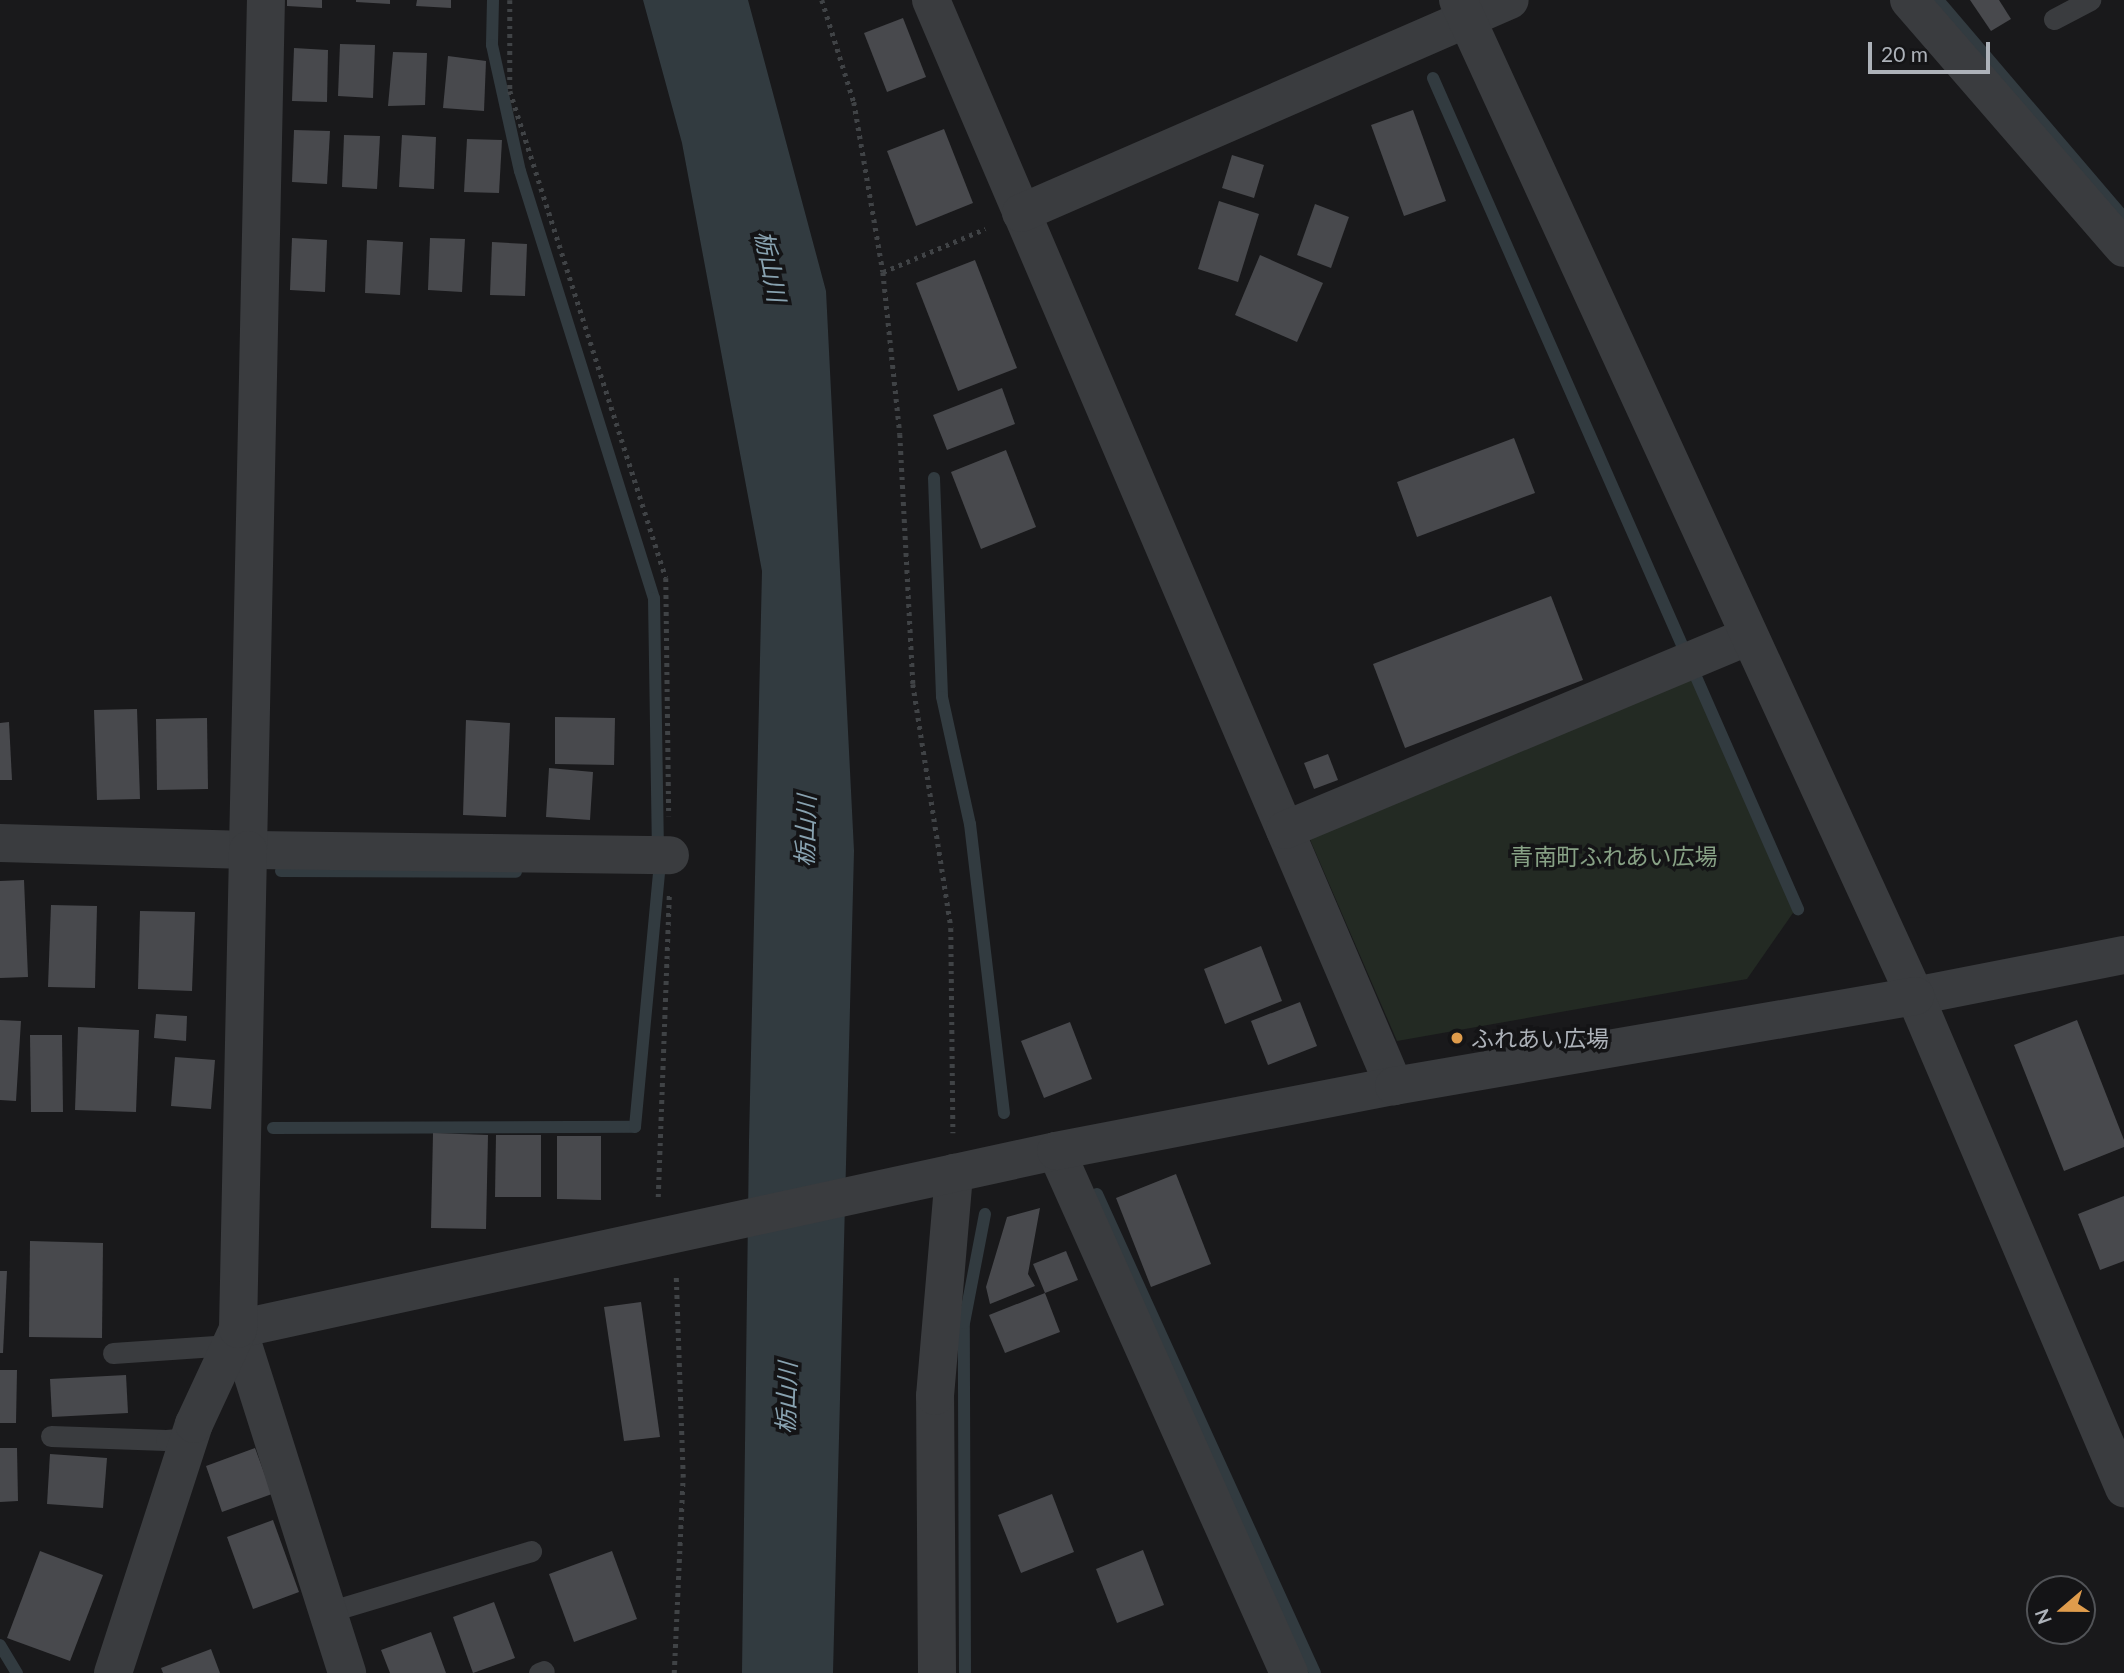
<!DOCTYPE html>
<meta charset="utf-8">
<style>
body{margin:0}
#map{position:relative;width:2124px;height:1673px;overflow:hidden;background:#19191b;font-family:Lato,"Noto Sans JP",sans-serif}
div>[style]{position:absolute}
.green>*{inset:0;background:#232a23}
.water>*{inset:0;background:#323b40}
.stream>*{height:12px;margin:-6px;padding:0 6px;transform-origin:6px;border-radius:6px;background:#323b40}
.building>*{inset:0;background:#48494d}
.path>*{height:4.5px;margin-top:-2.25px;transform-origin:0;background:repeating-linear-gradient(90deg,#404346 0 3.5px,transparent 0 8.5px)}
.service>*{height:21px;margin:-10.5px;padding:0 10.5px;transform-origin:10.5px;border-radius:10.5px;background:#3a3c3f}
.minor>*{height:38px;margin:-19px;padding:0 19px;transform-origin:19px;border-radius:19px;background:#3a3c3f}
.tertiary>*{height:38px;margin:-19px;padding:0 19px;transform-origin:19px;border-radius:19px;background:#3a3c3f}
.dots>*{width:19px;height:19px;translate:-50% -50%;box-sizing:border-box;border:4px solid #141416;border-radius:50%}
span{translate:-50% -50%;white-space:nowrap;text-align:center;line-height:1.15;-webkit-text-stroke:7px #141416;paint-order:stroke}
.park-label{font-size:23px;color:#88a286}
.poi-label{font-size:23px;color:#adb2b9}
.left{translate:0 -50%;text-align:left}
.water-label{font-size:24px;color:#88a2b0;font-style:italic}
.north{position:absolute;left:2026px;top:1575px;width:70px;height:70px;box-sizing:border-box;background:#141416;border:2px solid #515357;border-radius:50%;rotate:250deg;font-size:19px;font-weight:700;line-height:28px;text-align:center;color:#adb2b9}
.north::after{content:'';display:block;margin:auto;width:24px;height:32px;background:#df9c4c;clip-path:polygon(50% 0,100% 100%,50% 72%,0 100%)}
.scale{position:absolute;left:1868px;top:42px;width:122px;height:32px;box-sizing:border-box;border:4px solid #adb2b9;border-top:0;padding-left:9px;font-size:21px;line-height:24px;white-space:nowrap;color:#adb2b9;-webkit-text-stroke:5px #141416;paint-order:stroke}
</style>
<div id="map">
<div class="green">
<div style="clip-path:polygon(1692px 669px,1795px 910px,1747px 979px,1397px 1041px,1305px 828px)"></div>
</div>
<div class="water">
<div style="clip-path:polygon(643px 0,748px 0,826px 291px,854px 851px,833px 1673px,742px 1673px,749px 1141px,762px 571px,682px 143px)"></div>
</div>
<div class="stream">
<div style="left:493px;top:0;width:45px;rotate:91.3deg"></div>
<div style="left:492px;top:45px;width:129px;rotate:77.5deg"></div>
<div style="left:520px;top:171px;width:448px;rotate:72.6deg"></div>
<div style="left:654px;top:598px;width:253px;rotate:89.1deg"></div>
<div style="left:1938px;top:0;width:287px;rotate:49.5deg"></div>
<div style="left:1433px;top:78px;width:908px;rotate:66.29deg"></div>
<div style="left:934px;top:478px;width:219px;rotate:87.9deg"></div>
<div style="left:942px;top:697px;width:130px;rotate:77.6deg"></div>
<div style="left:970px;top:824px;width:291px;rotate:83.3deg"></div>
<div style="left:281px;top:871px;width:235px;rotate:0.2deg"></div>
<div style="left:273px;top:1128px;width:362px;rotate:-0.2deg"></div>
<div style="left:635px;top:1127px;width:255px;rotate:-84.6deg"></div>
<div style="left:1097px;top:1194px;width:526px;rotate:65.53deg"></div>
<div style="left:0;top:1645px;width:33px;rotate:59deg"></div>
<div style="left:965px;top:1673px;width:350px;rotate:-90.2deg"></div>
<div style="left:964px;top:1323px;width:111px;rotate:-79.1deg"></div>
</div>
<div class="building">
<div style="clip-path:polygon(287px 0,322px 0,322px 8px,287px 6px)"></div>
<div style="clip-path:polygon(356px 0,390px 0,390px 4px,356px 2px)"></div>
<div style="clip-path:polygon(417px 0,451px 0,451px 8px,416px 6px)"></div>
<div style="clip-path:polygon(1970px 0,1999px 0,2011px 19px,1991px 31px)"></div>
<div style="clip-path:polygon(903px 18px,926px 77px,887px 92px,864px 33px)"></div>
<div style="clip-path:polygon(340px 44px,375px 45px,373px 98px,338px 96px)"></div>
<div style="clip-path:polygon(294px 48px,328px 50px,327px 102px,292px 101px)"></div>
<div style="clip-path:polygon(393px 52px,427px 53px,425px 105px,388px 106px)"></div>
<div style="clip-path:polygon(448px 56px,486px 61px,484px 111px,443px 108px)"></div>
<div style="clip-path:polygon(1413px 110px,1446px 201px,1404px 216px,1371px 125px)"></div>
<div style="clip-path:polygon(944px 129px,973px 203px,916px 226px,887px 151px)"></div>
<div style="clip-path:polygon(294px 130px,330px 131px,327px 184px,292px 182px)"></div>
<div style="clip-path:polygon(344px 135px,380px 136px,377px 189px,342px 187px)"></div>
<div style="clip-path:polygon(402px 135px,436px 137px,434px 189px,399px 187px)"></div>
<div style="clip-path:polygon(467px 139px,502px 140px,499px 193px,464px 192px)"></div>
<div style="clip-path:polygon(1232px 155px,1264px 165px,1254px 198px,1222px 188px)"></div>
<div style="clip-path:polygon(1219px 201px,1259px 214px,1238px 282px,1198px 269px)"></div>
<div style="clip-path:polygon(1315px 204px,1349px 217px,1331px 268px,1297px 255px)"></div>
<div style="clip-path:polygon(292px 238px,327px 240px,325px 292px,290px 290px)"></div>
<div style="clip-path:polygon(430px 238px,465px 239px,462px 292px,428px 290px)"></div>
<div style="clip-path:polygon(367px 240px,403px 242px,400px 295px,365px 293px)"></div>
<div style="clip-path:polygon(492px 242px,527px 244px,525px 296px,490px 295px)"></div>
<div style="clip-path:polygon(1260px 255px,1323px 283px,1297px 342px,1235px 315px)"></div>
<div style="clip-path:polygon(975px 260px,1017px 368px,958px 391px,916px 283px)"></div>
<div style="clip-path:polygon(1002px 388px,1015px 424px,947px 450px,933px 415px)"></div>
<div style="clip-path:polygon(1514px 438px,1535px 493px,1417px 537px,1397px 482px)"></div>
<div style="clip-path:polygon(1006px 450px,1036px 527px,981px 549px,951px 472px)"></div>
<div style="clip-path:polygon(1551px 596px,1583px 680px,1405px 748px,1373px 664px)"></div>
<div style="clip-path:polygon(137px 709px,140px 799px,97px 800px,94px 710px)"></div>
<div style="clip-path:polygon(555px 717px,615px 718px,614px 765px,555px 764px)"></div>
<div style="clip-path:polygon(207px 718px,208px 789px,157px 790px,156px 719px)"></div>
<div style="clip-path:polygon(466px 720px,510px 723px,506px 817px,463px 815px)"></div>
<div style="clip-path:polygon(9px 722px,12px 780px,0 780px,0 723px)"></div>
<div style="clip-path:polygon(1328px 754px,1338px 780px,1314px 789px,1304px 763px)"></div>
<div style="clip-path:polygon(549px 768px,593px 772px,590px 820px,546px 817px)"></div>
<div style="clip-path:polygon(24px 880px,28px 977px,0 978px,0 881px)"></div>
<div style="clip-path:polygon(51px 905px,97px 906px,95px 988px,48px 987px)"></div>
<div style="clip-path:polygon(140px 911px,195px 912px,192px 991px,138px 989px)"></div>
<div style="clip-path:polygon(1261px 946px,1282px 1001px,1225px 1024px,1204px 969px)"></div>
<div style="clip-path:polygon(1300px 1002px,1317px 1046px,1268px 1065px,1251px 1021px)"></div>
<div style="clip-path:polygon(156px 1014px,187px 1016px,186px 1041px,154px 1038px)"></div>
<div style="clip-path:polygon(0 1020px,21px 1021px,16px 1101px,0 1100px)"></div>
<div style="clip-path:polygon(2077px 1020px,2124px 1140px,2124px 1147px,2064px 1171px,2014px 1045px)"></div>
<div style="clip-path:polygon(1070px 1022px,1092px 1079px,1044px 1098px,1021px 1041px)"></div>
<div style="clip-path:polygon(78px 1027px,139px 1030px,136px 1112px,75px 1110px)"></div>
<div style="clip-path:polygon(30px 1035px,62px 1035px,63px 1112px,31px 1112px)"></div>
<div style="clip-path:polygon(175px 1057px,215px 1060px,211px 1109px,171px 1106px)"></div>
<div style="clip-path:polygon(433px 1133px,488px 1135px,486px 1229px,431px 1228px)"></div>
<div style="clip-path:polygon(496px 1135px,541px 1135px,541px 1197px,495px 1197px)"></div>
<div style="clip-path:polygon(557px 1136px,601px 1136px,601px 1200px,557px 1199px)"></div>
<div style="clip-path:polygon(1176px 1174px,1211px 1264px,1151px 1287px,1116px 1198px)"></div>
<div style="clip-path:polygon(2124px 1196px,2124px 1261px,2100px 1270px,2078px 1214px)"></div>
<div style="clip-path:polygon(1040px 1208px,1028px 1274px,1035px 1286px,990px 1304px,986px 1287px,1007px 1217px)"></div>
<div style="clip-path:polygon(30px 1241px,103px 1243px,102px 1338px,29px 1337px)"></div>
<div style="clip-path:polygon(1066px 1251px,1078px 1280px,1045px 1293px,1033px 1264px)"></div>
<div style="clip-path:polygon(0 1271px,7px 1271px,3px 1353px,0 1353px)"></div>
<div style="clip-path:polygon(1045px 1293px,1060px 1332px,1005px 1353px,989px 1315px)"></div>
<div style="clip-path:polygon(641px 1302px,660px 1437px,624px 1441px,604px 1307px)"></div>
<div style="clip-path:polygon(0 1370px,17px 1370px,16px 1423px,0 1423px)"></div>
<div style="clip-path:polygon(126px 1375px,128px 1413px,52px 1417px,50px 1379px)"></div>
<div style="clip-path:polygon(0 1448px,17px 1448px,18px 1501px,0 1502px)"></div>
<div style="clip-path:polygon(255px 1448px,272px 1494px,222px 1512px,206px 1466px)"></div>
<div style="clip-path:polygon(50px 1454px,107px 1458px,103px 1508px,47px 1504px)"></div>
<div style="clip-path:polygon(1052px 1494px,1074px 1552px,1021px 1573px,998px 1515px)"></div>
<div style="clip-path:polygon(273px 1520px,299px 1592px,253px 1609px,227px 1537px)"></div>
<div style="clip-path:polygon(1143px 1550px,1164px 1605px,1117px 1623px,1096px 1569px)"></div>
<div style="clip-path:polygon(40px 1551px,103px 1575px,70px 1661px,7px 1638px)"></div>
<div style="clip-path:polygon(612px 1551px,637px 1619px,574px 1642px,549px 1574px)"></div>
<div style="clip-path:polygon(494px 1602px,515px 1658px,473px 1673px,453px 1617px)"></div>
<div style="clip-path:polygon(431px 1632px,446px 1673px,390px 1673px,381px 1650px)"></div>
<div style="clip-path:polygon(211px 1649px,220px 1673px,163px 1673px,161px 1668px)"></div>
</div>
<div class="path">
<div style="left:510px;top:0;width:91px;rotate:90deg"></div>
<div style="left:510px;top:91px;width:511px;rotate:72.24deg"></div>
<div style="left:666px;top:578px;width:238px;rotate:89.3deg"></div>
<div style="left:822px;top:0;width:107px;rotate:72.6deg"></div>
<div style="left:854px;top:102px;width:172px;rotate:80.3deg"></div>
<div style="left:883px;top:272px;width:163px;rotate:84deg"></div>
<div style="left:900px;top:434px;width:250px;rotate:87deg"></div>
<div style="left:913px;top:684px;width:247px;rotate:81.1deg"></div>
<div style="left:951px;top:928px;width:205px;rotate:89.4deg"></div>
<div style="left:883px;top:272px;width:111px;rotate:-22.9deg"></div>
<div style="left:658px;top:1197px;width:303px;rotate:-87.9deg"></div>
<div style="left:674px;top:1673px;width:196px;rotate:-87.4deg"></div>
<div style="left:683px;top:1477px;width:202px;rotate:-92deg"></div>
</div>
<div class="service">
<div style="left:2054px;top:19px;width:41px;rotate:-27.8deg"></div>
<div style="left:113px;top:1353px;width:117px;rotate:-3.9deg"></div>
<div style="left:51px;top:1436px;width:115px;rotate:2deg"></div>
<div style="left:166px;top:1440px;width:24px;rotate:-5deg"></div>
<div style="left:328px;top:1612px;width:212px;rotate:-16.7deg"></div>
<div style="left:539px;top:1673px;width:5px;rotate:-22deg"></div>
</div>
<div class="minor">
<div style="left:931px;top:0;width:1181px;rotate:66.91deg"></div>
<div style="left:1909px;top:0;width:328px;rotate:49.1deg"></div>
<div style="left:1021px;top:213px;width:533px;rotate:-23.54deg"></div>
<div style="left:1285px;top:830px;width:503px;rotate:-22.69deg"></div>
<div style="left:0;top:843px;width:248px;rotate:1.6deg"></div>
<div style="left:248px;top:850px;width:422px;rotate:0.7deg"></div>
<div style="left:248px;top:850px;width:850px;rotate:-88.79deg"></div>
<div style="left:1915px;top:996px;width:213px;rotate:-11.1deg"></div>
<div style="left:1056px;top:1151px;width:572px;rotate:65.95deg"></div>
<div style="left:238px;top:1329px;width:361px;rotate:72.4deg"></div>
<div style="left:937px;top:1673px;width:277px;rotate:-90.4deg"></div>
<div style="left:935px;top:1396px;width:224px;rotate:-85.1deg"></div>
</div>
<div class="tertiary">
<div style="left:1458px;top:0;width:1096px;rotate:65.35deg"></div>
<div style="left:1915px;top:996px;width:535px;rotate:66.98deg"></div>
<div style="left:238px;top:1329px;width:837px;rotate:-12.28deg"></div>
<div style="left:1056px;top:1151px;width:344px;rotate:-10.9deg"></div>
<div style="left:1394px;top:1086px;width:529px;rotate:-9.8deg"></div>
<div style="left:113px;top:1673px;width:262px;rotate:-72deg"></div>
<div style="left:194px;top:1424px;width:105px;rotate:-65.1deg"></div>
<div style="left:238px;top:1329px;width:479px;rotate:-88.8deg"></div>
</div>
<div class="dots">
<div style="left:1457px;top:1038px;background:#df9c4c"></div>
</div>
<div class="park-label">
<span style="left:1614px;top:856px">青南町ふれあい広場</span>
</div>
<div class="poi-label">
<span class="left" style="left:1471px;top:1038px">ふれあい広場</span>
</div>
<div class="water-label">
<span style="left:771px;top:266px;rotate:79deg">栃山川</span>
<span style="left:805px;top:831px;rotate:-88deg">栃山川</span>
<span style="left:786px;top:1398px;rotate:-88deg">栃山川</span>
</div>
<div class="north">N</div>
<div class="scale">20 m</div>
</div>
